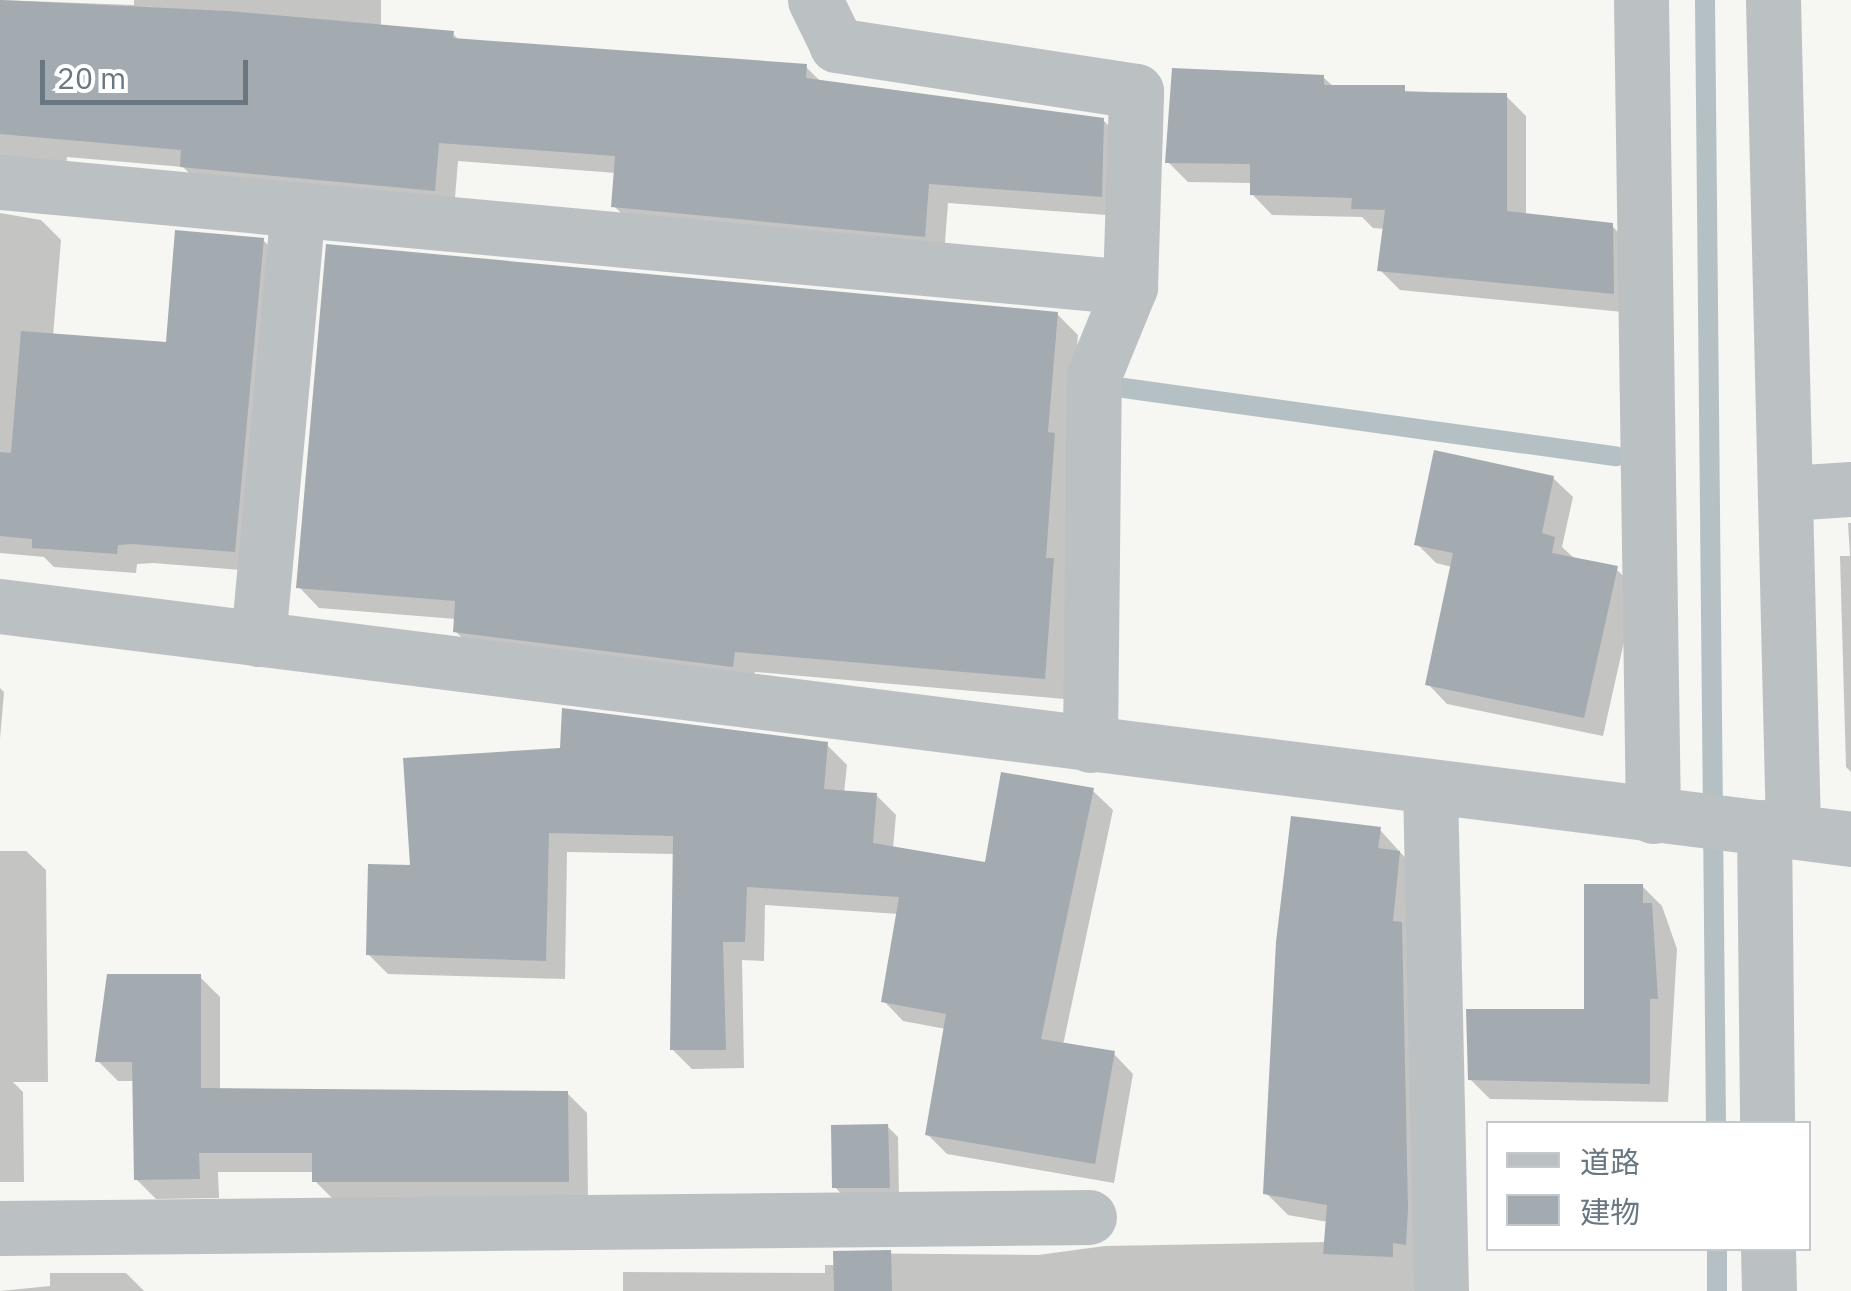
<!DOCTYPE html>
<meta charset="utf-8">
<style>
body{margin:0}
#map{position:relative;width:1851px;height:1291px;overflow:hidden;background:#f6f6f3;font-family:"IBM Plex Sans","Noto Sans JP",sans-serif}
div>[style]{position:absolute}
.shadow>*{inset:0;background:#0003}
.stream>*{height:20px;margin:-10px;padding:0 10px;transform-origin:10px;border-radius:10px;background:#b4c0c3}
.building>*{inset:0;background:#a3abb0}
.minor>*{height:55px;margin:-27.5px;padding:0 27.5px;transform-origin:27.5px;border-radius:27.5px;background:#bbc0c3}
span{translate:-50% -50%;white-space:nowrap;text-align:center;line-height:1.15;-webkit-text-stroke:10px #fff;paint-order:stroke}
.legend{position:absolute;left:1486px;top:1121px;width:325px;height:130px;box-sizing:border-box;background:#fff;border:2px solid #c3c9cd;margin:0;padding:12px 18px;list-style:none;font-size:30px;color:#687781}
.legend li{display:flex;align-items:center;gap:20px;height:50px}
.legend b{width:50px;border:2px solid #c3c9cd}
.scale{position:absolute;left:40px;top:60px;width:208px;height:45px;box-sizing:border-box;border:5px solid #687781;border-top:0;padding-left:12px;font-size:30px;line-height:35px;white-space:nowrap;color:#687781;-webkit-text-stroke:8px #fff;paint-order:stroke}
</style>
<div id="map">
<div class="shadow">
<div style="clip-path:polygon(0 0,134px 5px,134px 0,381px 0,381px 28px,452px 33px,461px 42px,806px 67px,822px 83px,1103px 120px,1123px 140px,1120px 216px,948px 203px,944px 255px,634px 226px,614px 206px,616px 173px,458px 161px,454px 210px,202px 186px,183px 167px,67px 157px,66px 174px,0 182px)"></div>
<div style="clip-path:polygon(1323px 77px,1334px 87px,1506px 96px,1526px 116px,1526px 216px,1612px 226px,1632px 246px,1633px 313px,1400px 290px,1380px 270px,1385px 229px,1373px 228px,1362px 217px,1272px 215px,1252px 194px,1252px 183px,1188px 182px,1168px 162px)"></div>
<div style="clip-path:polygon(0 213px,41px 220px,61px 240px,53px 336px,168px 344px,263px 240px,283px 260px,254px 571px,153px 563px,137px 564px,136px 573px,54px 567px,44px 557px,0 553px)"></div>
<div style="clip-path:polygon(1057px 314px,1078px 335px,1068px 449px,1065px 699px,755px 672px,753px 686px,476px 651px,455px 631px,456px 619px,319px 608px,299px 587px)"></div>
<div style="clip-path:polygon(1553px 478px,1573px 497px,1562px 547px,1574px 558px,1616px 569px,1636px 588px,1603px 736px,1447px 704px,1428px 684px,1452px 567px,1436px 563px,1417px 544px)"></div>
<div style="clip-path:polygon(1848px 523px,1851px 523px,1851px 772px,1846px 767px,1840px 556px,1850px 556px)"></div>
<div style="clip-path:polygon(0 688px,4px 692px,0 739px)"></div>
<div style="clip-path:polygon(827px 745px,847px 765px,844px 793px,876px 795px,896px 815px,893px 849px,988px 865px,1093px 791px,1113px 810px,1063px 1045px,1114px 1054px,1133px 1074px,1114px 1183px,947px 1154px,927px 1134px,946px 1029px,903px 1021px,884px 1001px,899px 914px,765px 905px,764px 961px,742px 960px,744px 1068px,692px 1069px,672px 1049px,675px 854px,567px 852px,565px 979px,388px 974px,368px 954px,412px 868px)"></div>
<div style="clip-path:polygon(1380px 830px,1421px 875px,1426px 1291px,623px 1291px,623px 1272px,825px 1273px,825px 1265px,836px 1265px,836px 1253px,1038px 1255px,1105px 1246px,1326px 1242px,1328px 1222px,1288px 1215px,1266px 1193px)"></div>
<div style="clip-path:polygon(0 851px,26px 851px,46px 870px,48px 1082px,13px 1082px,23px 1092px,24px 1182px,0 1182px)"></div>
<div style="clip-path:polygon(1642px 886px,1662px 906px,1677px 949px,1668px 1102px,1490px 1099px,1470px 1079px,1586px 1011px)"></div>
<div style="clip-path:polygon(200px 977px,220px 997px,220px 1090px,567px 1093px,587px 1113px,588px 1201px,335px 1201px,315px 1181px,315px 1172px,218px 1172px,219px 1198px,156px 1199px,136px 1179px,135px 1081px,118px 1081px,98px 1061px)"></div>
<div style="clip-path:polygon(887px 1126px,898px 1137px,899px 1197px,845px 1198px,835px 1187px)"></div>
<div style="clip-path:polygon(50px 1273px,126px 1273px,144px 1291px,0 1291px,50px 1286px)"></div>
</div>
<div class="stream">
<div style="left:1705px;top:0;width:1124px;rotate:89.44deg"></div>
<div style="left:1124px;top:388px;width:497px;rotate:7.9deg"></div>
<div style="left:1717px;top:1248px;width:43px;rotate:90deg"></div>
</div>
<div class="building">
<div style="clip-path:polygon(0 0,228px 11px,454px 31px,453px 38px,807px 64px,806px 78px,1104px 118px,1102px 197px,929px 184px,925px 237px,611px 207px,615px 156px,439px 143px,435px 191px,180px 167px,181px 150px,0 134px)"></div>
<div style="clip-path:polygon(1172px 68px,1324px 75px,1324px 85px,1405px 85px,1405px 92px,1507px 93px,1507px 211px,1613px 223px,1614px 294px,1377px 271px,1385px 210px,1351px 209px,1352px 198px,1250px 195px,1250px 164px,1165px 163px)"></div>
<div style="clip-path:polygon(175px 230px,264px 238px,235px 552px,132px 544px,118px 545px,117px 554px,32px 548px,32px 539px,0 536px,0 452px,11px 453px,21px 331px,166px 342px)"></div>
<div style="clip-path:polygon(326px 244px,1058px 312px,1048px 432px,1055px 433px,1046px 558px,1054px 558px,1045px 679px,735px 652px,733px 667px,453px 632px,455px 601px,296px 588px)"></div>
<div style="clip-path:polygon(1434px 450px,1554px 476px,1542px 533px,1555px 537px,1552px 553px,1618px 566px,1584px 718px,1425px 685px,1453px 553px,1414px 545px)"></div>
<div style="clip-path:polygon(562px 708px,828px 742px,824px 789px,877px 793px,873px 843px,985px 862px,1001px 772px,1094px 788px,1041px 1039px,1115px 1051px,1095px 1164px,925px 1135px,946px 1014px,881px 1002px,899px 897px,747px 887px,745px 942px,723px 942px,726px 1050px,670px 1050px,673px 836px,549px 833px,546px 961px,366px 955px,368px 864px,410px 865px,403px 758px,560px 748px)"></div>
<div style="clip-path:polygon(1291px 816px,1381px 827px,1378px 848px,1400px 851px,1393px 921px,1402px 922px,1408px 1208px,1406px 1245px,1393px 1243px,1393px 1257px,1323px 1254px,1327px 1205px,1263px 1194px,1276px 942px)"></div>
<div style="clip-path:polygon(1584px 884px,1643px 884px,1643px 903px,1652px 903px,1658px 999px,1650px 999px,1650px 1084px,1468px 1080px,1466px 1009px,1584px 1009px)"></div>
<div style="clip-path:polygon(107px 974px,201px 974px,201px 1088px,568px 1091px,569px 1182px,312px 1182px,312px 1153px,199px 1153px,200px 1179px,134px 1180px,132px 1062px,95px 1062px)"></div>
<div style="clip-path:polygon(888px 1124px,890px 1188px,832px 1188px,831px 1125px)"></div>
<div style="clip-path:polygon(891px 1250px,892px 1291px,834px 1291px,833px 1251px)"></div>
</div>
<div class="minor">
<div style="left:1641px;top:0;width:816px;rotate:89.16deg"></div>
<div style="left:1773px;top:0;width:831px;rotate:88.62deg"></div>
<div style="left:0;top:182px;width:1135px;rotate:5.31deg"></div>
<div style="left:1130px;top:287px;width:196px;rotate:-88.2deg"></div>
<div style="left:1136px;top:91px;width:303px;rotate:-171.3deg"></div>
<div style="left:837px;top:45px;width:50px;rotate:-116.1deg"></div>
<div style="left:1789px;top:493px;width:62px;rotate:-3.7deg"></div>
<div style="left:0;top:606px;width:1866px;rotate:7.17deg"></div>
<div style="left:258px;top:639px;width:431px;rotate:-84.7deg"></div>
<div style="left:1090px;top:745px;width:370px;rotate:-89.4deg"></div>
<div style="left:1094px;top:375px;width:95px;rotate:-67.8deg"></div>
<div style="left:1430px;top:787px;width:504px;rotate:88.75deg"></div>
<div style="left:1764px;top:827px;width:297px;rotate:89.4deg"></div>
<div style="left:0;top:1228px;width:1089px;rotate:-0.58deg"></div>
<div style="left:1768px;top:1248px;width:43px;rotate:88.7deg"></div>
</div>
<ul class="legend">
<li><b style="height:12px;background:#bbc0c3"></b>道路</li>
<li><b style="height:28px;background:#a3abb0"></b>建物</li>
</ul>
<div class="scale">20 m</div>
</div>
